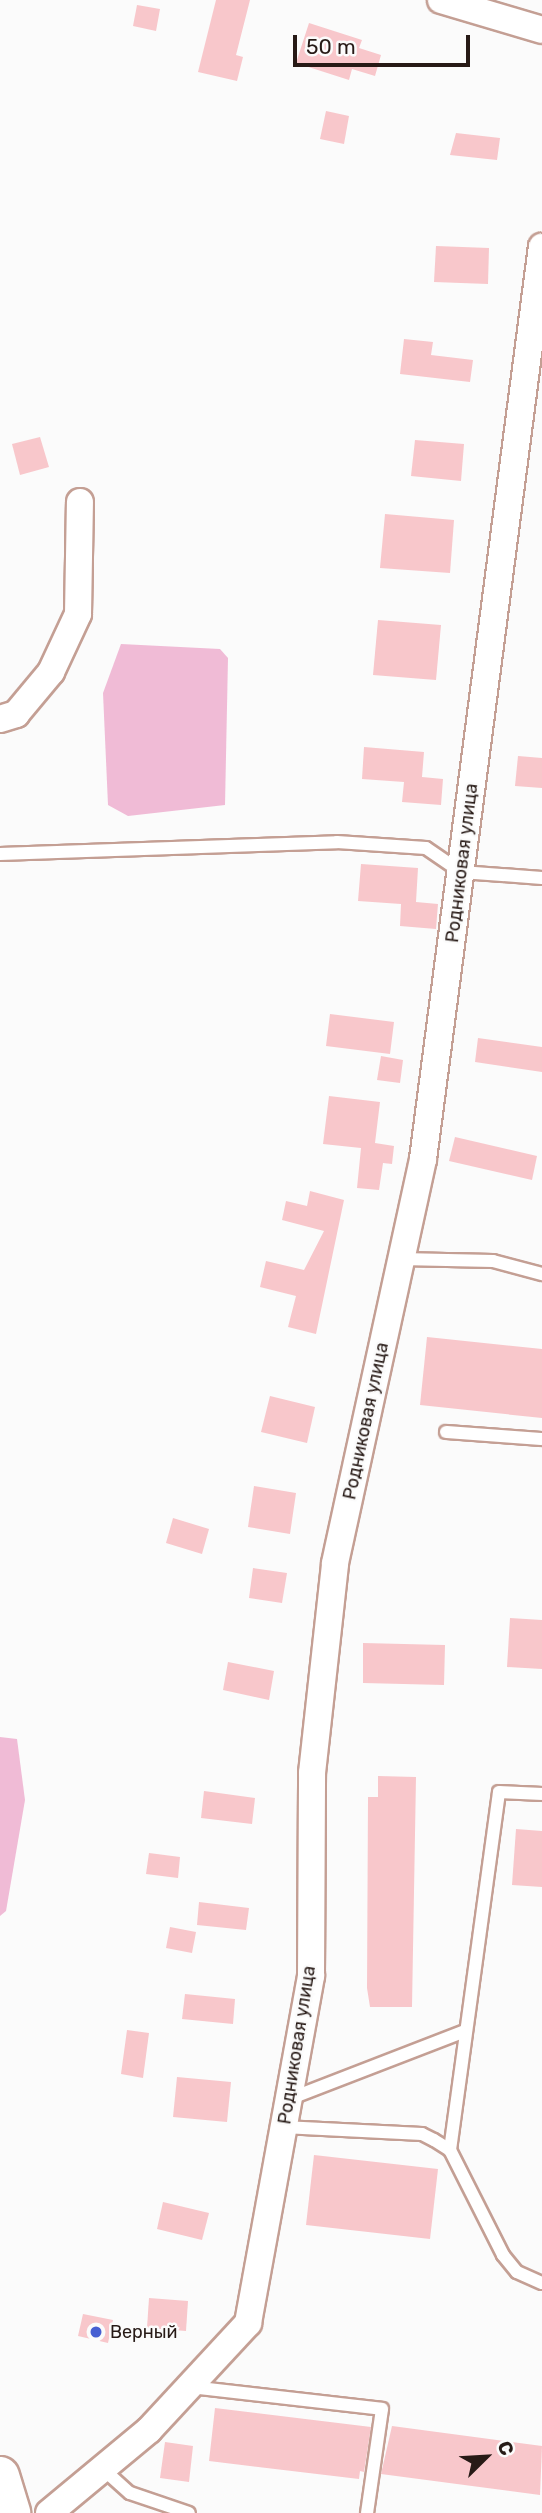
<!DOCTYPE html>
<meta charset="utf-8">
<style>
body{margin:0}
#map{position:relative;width:542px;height:2513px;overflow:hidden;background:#fbfbfb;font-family:Rubik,sans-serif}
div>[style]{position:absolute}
.water>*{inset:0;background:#f0bbd6}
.building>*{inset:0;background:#f8c7cb}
.roads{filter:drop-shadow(2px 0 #c49f94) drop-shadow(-2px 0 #c49f94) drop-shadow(0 2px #c49f94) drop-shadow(0 -2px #c49f94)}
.lane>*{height:12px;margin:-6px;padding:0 6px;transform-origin:6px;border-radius:6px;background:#fff}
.street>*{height:26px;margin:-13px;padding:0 13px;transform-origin:13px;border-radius:13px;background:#fff}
.primary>*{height:38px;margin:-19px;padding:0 19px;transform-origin:19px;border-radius:19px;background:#fff}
.dots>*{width:19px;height:19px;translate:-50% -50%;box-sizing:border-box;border:4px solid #fbfbfb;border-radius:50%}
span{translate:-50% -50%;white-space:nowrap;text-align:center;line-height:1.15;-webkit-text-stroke:5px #fbfbfb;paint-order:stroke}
.street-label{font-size:18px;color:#271a16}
.poi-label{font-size:18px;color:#271a16}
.left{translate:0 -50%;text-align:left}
.north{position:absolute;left:451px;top:2422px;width:70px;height:70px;-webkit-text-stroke:5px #fbfbfb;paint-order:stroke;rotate:66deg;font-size:19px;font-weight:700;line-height:28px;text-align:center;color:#271a16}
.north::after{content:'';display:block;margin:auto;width:24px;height:32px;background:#271a16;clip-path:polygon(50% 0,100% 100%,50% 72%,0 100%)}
.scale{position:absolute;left:293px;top:35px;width:177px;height:32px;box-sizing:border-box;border:4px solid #271a16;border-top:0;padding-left:9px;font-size:21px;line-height:24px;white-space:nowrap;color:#271a16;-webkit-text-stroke:5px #fbfbfb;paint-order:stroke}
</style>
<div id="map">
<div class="water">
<div style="clip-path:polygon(121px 644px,220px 649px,228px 658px,225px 805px,128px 816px,108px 805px,103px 693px)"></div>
<div style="clip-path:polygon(0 1737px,17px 1739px,25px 1800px,6px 1911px,0 1916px)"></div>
</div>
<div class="building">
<div style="clip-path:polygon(216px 0,250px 0,236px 55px,243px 57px,237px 81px,198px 72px)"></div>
<div style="clip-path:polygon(137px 5px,160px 9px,156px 31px,133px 26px)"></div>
<div style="clip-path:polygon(309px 23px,362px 40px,359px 48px,381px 55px,375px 76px,352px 69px,349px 80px,296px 63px)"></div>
<div style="clip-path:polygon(326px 111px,349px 116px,344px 144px,320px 139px)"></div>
<div style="clip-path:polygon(456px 133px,500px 138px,497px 160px,450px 155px)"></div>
<div style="clip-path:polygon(436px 246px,489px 248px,488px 284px,434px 282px)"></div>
<div style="clip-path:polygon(404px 339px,433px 342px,431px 355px,473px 360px,470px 382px,400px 374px)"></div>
<div style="clip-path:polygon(40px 437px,49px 467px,20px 475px,12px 444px)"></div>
<div style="clip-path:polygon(415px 440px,464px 444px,461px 481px,411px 476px)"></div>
<div style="clip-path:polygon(385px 514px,454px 520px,450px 573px,380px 568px)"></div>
<div style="clip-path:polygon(378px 620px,441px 625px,436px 680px,373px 675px)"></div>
<div style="clip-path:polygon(364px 747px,424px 752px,422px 777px,443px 779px,441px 805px,402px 802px,404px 782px,362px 779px)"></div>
<div style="clip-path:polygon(518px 756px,542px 758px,542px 788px,515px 786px)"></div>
<div style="clip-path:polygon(361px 864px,418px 868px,416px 902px,438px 904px,436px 929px,400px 926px,401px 904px,358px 901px)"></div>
<div style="clip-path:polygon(330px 1014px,394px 1022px,390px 1054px,326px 1046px)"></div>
<div style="clip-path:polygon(478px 1038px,542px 1047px,542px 1072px,475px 1062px)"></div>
<div style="clip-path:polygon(381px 1056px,403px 1060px,400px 1083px,377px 1080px)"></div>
<div style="clip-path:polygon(329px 1096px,380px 1102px,375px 1143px,394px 1146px,392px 1164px,383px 1163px,379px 1190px,357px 1188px,361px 1148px,323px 1144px)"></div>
<div style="clip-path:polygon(455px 1137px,537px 1156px,532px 1180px,449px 1161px)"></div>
<div style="clip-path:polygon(310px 1191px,344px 1200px,316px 1334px,288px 1327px,296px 1296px,260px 1287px,266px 1261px,304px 1270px,324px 1231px,282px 1220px,286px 1201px,307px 1206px)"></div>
<div style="clip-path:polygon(427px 1337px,542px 1349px,542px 1418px,420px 1405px)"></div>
<div style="clip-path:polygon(270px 1396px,315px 1407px,307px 1443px,261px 1432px)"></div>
<div style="clip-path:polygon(254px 1486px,296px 1493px,290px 1534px,248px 1527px)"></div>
<div style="clip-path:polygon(173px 1518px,209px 1529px,202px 1554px,166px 1543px)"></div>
<div style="clip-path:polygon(253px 1568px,287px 1573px,282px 1603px,249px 1598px)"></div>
<div style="clip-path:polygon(510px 1618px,542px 1620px,542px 1669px,507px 1667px)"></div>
<div style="clip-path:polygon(363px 1643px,445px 1645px,444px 1685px,363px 1683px)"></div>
<div style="clip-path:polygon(228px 1662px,274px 1671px,269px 1700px,223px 1690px)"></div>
<div style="clip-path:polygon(378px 1776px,416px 1777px,412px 2007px,370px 2007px,367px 1988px,368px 1797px,378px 1797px)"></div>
<div style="clip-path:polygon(204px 1791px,255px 1798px,252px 1824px,201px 1818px)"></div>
<div style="clip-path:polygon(516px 1829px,542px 1831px,542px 1887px,512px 1885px)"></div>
<div style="clip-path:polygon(149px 1853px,180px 1857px,178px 1878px,146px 1874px)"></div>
<div style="clip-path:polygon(199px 1902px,249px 1908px,246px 1930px,197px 1925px)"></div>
<div style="clip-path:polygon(170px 1927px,196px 1932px,192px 1953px,166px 1948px)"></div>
<div style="clip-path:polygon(185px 1994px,235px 1999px,233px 2024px,182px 2019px)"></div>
<div style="clip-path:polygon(127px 2030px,149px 2033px,143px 2078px,121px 2074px)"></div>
<div style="clip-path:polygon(177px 2077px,231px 2082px,227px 2122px,173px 2117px)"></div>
<div style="clip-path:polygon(314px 2155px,438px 2169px,430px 2239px,306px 2225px)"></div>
<div style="clip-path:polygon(163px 2202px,209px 2213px,202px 2240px,157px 2229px)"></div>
<div style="clip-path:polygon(149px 2298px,188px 2301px,186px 2331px,147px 2328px)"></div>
<div style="clip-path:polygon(83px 2314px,113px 2320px,108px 2343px,78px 2336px)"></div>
<div style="clip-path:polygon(215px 2408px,371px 2427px,364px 2472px,360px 2471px,359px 2479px,209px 2461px)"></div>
<div style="clip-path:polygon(392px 2426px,542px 2446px,540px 2495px,381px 2474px)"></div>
<div style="clip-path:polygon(165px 2442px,193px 2446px,189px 2482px,160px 2478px)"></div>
</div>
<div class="roads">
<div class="lane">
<div style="left:0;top:854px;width:337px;rotate:-2deg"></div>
<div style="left:337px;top:842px;width:89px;rotate:3.9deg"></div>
<div style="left:426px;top:848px;width:42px;rotate:34.4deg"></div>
<div style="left:461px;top:872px;width:81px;rotate:4.2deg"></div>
<div style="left:401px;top:1259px;width:92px;rotate:1.2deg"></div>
<div style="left:493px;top:1261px;width:51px;rotate:14.9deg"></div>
<div style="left:446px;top:1432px;width:96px;rotate:4.2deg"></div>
<div style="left:289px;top:2099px;width:189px;rotate:-21.1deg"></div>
<div style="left:283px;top:2127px;width:139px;rotate:2.9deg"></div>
<div style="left:422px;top:2134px;width:13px;rotate:27deg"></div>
<div style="left:434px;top:2140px;width:19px;rotate:32deg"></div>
<div style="left:450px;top:2150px;width:118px;rotate:63.2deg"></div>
<div style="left:503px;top:2255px;width:22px;rotate:51deg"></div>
<div style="left:517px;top:2272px;width:27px;rotate:24deg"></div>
<div style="left:450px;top:2150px;width:361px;rotate:-82.2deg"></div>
<div style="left:499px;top:1792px;width:43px;rotate:2.7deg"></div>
<div style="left:190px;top:2387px;width:193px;rotate:6.5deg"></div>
<div style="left:382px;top:2409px;width:105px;rotate:98.2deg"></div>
<div style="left:103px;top:2469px;width:36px;rotate:42deg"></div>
<div style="left:130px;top:2493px;width:62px;rotate:18.7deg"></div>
</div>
<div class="street">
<div style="left:441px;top:0;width:105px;rotate:16.5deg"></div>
<div style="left:0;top:719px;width:17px;rotate:-17deg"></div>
<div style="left:16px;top:714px;width:55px;rotate:-50.2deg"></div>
<div style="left:51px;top:672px;width:64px;rotate:-65deg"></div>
<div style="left:78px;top:614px;width:112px;rotate:-89deg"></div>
<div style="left:49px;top:2513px;width:130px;rotate:-39.7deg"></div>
<div style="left:149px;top:2430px;width:146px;rotate:-47.2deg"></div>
<div style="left:248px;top:2323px;width:353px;rotate:-79.7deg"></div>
<div style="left:311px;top:1976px;width:203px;rotate:-89.7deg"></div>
<div style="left:312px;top:1773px;width:211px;rotate:-83.7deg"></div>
<div style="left:335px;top:1563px;width:413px;rotate:-77.7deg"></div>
<div style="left:423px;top:1159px;width:920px;rotate:-82.57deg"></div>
</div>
<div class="primary">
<div style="left:0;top:2476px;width:39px;rotate:73deg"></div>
</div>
</div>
<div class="dots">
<div style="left:96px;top:2332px;background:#465fd2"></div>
</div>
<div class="street-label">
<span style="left:462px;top:863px;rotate:-83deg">Родниковая улица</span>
<span style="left:366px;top:1421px;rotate:-78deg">Родниковая улица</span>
<span style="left:297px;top:2045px;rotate:-81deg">Родниковая улица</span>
</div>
<div class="poi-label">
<span class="left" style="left:110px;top:2332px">Верный</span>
</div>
<div class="north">С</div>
<div class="scale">50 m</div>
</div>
